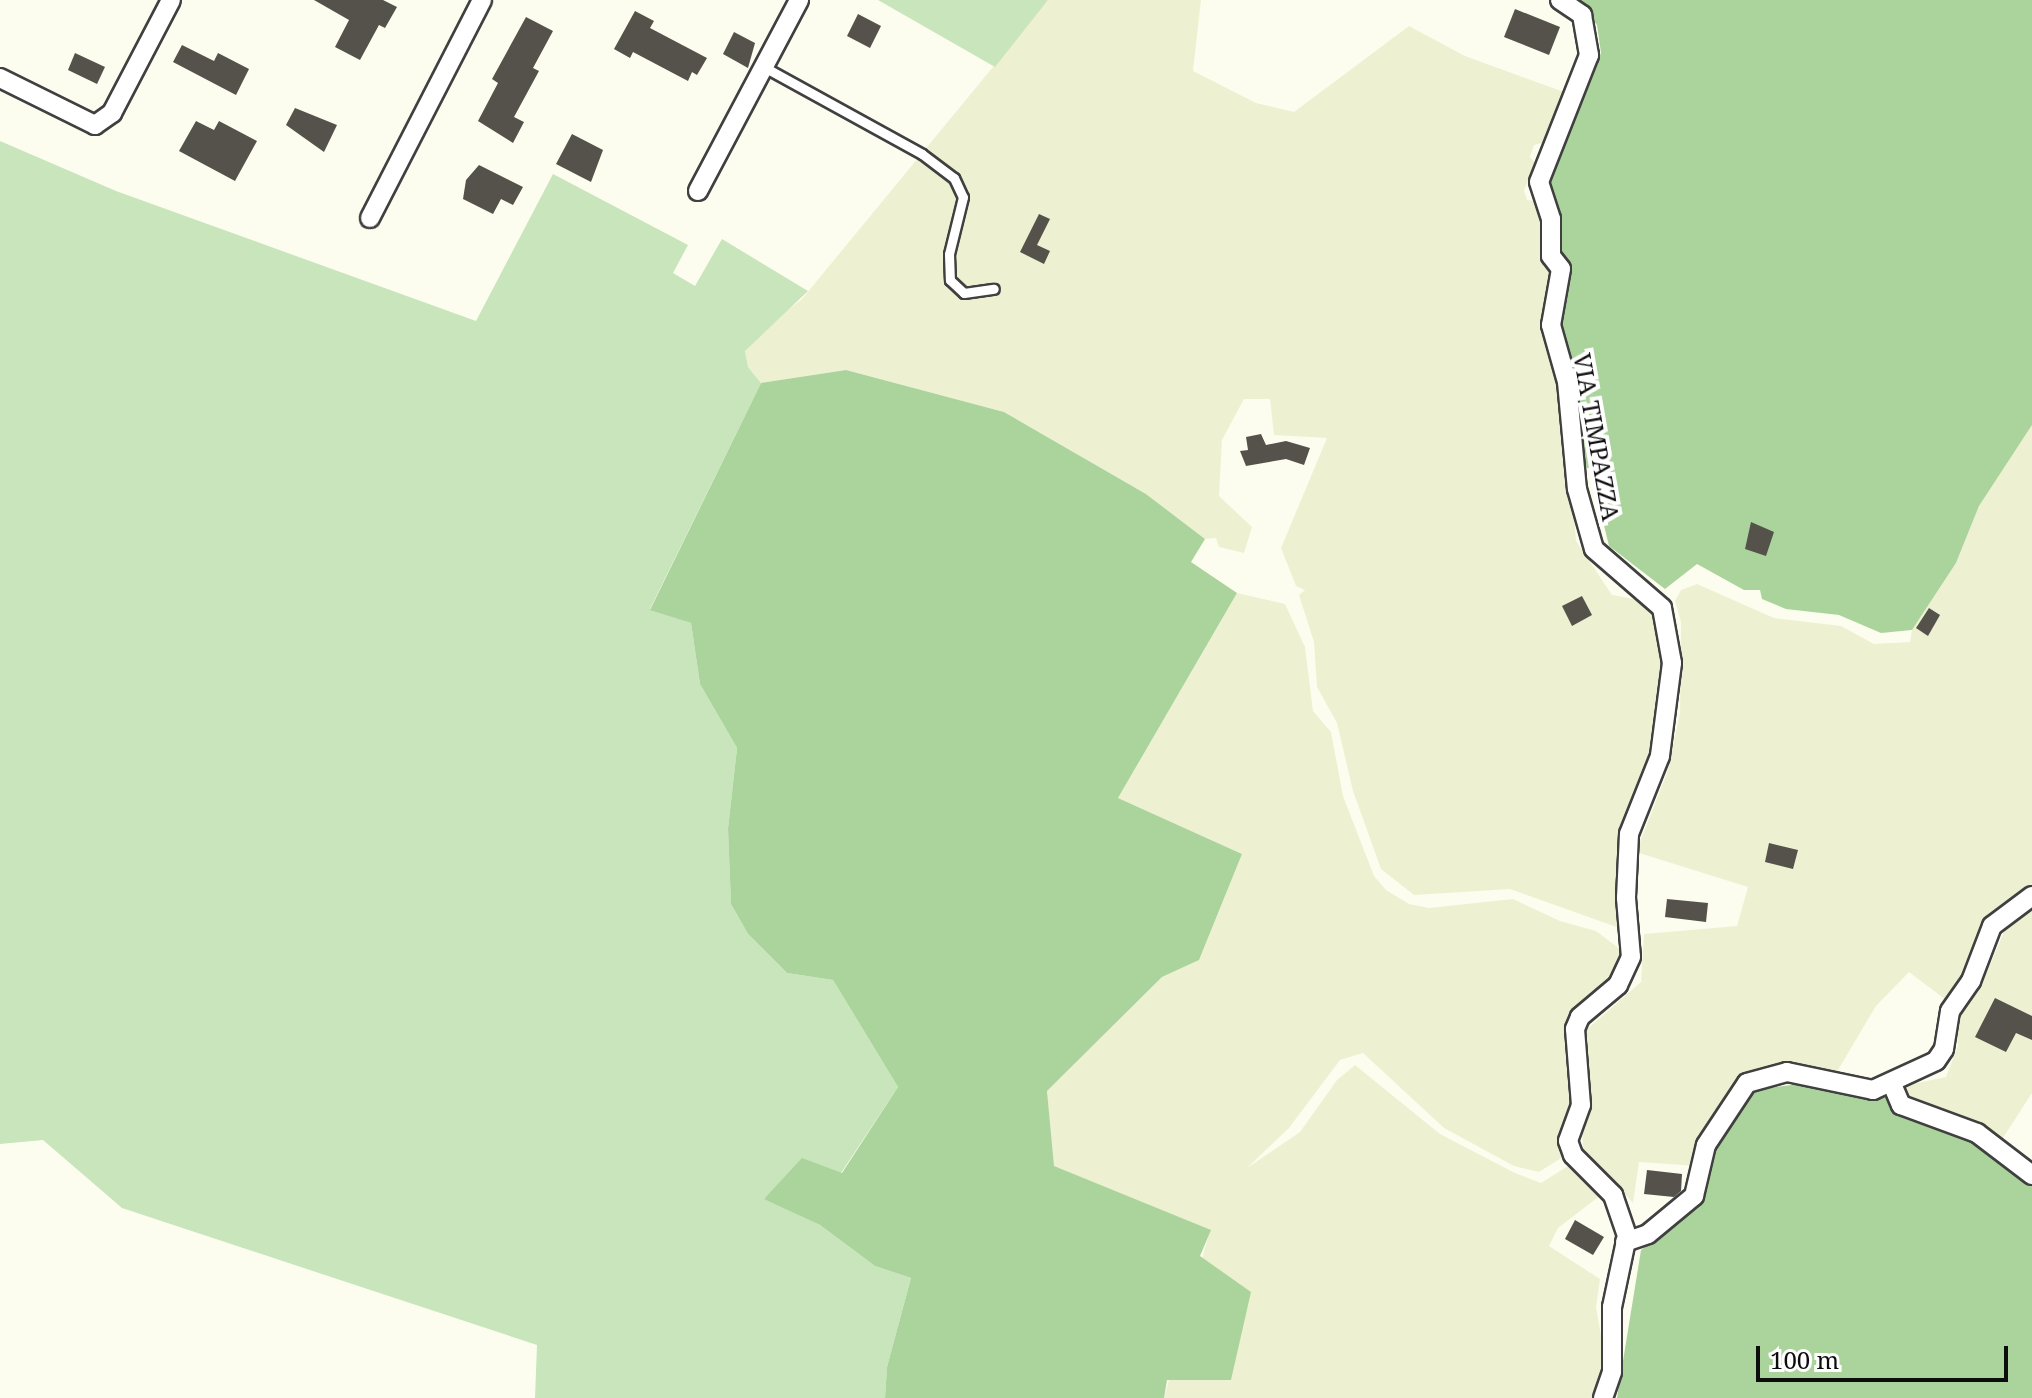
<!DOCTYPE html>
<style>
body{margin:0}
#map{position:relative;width:2032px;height:1398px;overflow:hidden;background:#fdfdef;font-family:"Noto Serif",serif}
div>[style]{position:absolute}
.farmland>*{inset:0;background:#eef1d1}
.green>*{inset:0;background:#c9e5bc}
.forest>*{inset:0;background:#abd49d}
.building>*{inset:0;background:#55514b}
.roads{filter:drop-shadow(2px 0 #404040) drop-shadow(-2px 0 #404040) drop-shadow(0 2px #404040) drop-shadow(0 -2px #404040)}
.service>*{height:9px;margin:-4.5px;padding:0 4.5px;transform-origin:4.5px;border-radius:4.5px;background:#fff}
.minor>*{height:18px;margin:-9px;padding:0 9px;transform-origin:9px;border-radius:9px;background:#fff}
span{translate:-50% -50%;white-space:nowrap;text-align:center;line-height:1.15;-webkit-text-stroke:8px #fff;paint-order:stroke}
.street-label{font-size:24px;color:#0d0d0d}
.scale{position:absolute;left:1756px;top:1346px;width:252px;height:36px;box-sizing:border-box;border:4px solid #0d0d0d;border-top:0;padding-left:10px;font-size:24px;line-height:28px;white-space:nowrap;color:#0d0d0d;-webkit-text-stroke:6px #fff;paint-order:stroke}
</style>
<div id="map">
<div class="farmland">
<div style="clip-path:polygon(1048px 0,1201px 0,1193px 71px,1256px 103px,1294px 112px,1409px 26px,1465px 56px,1564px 92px,1542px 143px,1534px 145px,1530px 157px,1536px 164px,1524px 190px,1527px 200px,1538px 201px,1545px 221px,1541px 262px,1554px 269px,1576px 541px,1612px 595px,1645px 601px,1654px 611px,1667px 672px,1647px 773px,1622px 834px,1625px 930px,1510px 889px,1414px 895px,1381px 869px,1353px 791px,1337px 723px,1317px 687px,1314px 642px,1299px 595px,1305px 590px,1296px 586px,1281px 548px,1327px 438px,1274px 435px,1270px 399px,1244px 399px,1222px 440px,1219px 496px,1252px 527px,1244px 553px,1219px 547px,1216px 538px,1205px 539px,1146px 494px,1004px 412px,846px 370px,761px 383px,748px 367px,745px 351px,762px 330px,802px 299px)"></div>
<div style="clip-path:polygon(2032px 425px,2032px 890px,1999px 910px,1950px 1003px,1909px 972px,1876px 1006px,1835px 1075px,1773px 1072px,1697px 1166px,1639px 1162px,1633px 1203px,1583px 1148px,1582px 1122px,1588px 1112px,1585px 1031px,1641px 982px,1644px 934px,1737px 926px,1748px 887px,1636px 852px,1667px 773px,1680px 713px,1681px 622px,1675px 601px,1681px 590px,1697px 584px,1774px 618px,1841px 626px,1874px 644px,1910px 642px,1912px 630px,1956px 563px,1979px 506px)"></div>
<div style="clip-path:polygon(1237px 593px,1285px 604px,1305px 647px,1313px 711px,1331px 732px,1343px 796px,1374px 876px,1386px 890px,1409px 904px,1429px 908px,1513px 899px,1560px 921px,1596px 931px,1624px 952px,1621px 971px,1569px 1026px,1576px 1092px,1561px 1143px,1563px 1157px,1539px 1172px,1514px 1166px,1444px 1128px,1363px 1053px,1340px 1060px,1289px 1128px,1247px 1168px,1300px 1132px,1337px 1080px,1355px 1065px,1440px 1134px,1515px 1173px,1541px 1183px,1568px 1166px,1601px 1195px,1558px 1228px,1549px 1246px,1600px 1279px,1596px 1307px,1607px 1370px,1596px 1398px,1164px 1398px,1210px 1230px,1053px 1166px,1047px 1091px,1162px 977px,1199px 960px,1242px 854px,1118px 798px)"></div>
<div style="clip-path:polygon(2032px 908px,2032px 1093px,2001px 1141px,1900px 1096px,1903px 1086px,1946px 1077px,1958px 1046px,1957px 1018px,1987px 972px,2007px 925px)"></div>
</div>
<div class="green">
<div style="clip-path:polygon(878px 0,1048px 0,995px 67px)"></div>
<div style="clip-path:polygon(0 141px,116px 191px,476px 321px,553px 174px,688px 245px,673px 273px,695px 286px,722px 239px,808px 291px,745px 351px,748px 367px,761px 383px,650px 609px,691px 623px,700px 684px,737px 748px,728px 829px,731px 904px,748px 934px,787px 973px,833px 980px,898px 1087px,841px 1173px,764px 1198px,820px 1225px,875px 1266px,911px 1278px,887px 1367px,885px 1398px,535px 1398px,537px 1345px,122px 1208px,43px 1140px,0 1144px)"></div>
</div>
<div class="forest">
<div style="clip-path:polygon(1576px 0,2032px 0,2032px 425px,1979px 506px,1956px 563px,1912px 630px,1881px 633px,1839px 615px,1786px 609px,1762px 599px,1760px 590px,1744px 590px,1697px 564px,1665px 589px,1609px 546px,1601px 513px,1613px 493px,1597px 464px,1581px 471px,1575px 382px,1584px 364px,1572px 358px,1559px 329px,1562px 219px,1548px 190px,1572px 112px,1601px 53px,1597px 25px)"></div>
<div style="clip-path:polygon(846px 370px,1004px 412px,1146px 494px,1205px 539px,1191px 562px,1237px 593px,1118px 798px,1242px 854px,1199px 960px,1162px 977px,1047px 1091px,1054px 1166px,1211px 1230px,1200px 1256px,1251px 1292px,1231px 1380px,1167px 1380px,1164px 1398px,885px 1398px,887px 1367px,911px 1278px,875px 1266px,820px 1225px,764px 1199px,802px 1158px,842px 1173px,898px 1087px,833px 980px,787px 973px,748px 934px,731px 904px,728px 829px,737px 748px,700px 684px,691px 623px,650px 610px,761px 383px)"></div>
<div style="clip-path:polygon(1814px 1082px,1884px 1097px,1909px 1116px,1960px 1131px,2032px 1183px,2032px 1398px,1617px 1398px,1641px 1250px,1698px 1208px,1715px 1146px,1753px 1090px)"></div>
</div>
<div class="building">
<div style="clip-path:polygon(314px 0,383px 0,397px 7px,385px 28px,379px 25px,360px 60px,335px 47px,349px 20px)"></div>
<div style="clip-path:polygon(1515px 9px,1560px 27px,1549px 55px,1504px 37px)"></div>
<div style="clip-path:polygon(635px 11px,654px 21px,650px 28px,707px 58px,697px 75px,692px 72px,688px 81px,633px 52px,630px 58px,614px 49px)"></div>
<div style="clip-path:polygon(858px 14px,881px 26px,870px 48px,847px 36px)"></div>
<div style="clip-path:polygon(526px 17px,553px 31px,533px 68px,539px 71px,514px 117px,524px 122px,513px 143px,478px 121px,498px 83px,492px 79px)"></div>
<div style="clip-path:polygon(734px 32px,755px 43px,748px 68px,723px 54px)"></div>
<div style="clip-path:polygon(182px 45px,214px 61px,218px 53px,249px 69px,236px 95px,173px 62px)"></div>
<div style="clip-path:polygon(75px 53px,105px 67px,97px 84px,68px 70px)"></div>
<div style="clip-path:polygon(295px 108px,337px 125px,324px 152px,286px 125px)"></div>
<div style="clip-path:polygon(196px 121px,214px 130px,219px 121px,257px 141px,235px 181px,179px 151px)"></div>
<div style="clip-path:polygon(572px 134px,603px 150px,591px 182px,556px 164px)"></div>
<div style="clip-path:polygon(479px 165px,523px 187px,513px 205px,501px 199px,493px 214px,463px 199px,466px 180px)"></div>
<div style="clip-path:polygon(1039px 214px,1050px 219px,1037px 245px,1050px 251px,1044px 264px,1020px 252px)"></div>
<div style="clip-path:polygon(1261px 434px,1266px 445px,1286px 441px,1310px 448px,1304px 465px,1286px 459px,1246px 466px,1240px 451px,1248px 450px,1246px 437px)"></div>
<div style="clip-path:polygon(1751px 522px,1774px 532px,1766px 556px,1745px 549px)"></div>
<div style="clip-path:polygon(1582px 596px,1592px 615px,1572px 626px,1562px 606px)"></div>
<div style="clip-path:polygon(1929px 608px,1940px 615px,1928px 636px,1916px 628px)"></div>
<div style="clip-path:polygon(1769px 843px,1798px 850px,1793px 869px,1765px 862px)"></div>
<div style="clip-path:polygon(1667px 899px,1708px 903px,1706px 922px,1665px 917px)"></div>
<div style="clip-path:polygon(1995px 998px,2032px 1016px,2032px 1040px,2016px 1033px,2006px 1052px,1975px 1037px)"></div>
<div style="clip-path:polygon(1647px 1170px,1682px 1174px,1681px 1191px,1674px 1197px,1644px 1194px)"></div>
<div style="clip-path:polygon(1575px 1220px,1604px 1237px,1593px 1255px,1565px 1239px)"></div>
</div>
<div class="roads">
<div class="service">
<div style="left:764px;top:67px;width:180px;rotate:28.8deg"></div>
<div style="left:922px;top:154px;width:40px;rotate:37deg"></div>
<div style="left:954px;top:178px;width:21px;rotate:65deg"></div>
<div style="left:963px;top:197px;width:59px;rotate:103.8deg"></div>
<div style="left:949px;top:254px;width:26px;rotate:88deg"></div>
<div style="left:950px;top:280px;width:19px;rotate:43deg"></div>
<div style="left:964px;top:293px;width:30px;rotate:-8deg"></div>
</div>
<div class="minor">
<div style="left:1560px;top:0;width:27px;rotate:34deg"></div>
<div style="left:1582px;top:15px;width:41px;rotate:80.1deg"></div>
<div style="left:1589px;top:55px;width:136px;rotate:111.5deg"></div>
<div style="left:1539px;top:182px;width:39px;rotate:72deg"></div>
<div style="left:1551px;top:219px;width:37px;rotate:90deg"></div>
<div style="left:1551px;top:256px;width:16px;rotate:52deg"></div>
<div style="left:1561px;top:269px;width:57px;rotate:100.1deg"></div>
<div style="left:1551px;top:325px;width:59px;rotate:74.3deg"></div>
<div style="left:1567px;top:382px;width:107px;rotate:84.7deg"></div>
<div style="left:1577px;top:489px;width:62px;rotate:74.2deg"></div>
<div style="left:1594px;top:549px;width:90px;rotate:40.9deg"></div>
<div style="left:1662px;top:608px;width:56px;rotate:79.7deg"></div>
<div style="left:1672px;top:663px;width:94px;rotate:97.4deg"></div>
<div style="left:1660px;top:756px;width:84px;rotate:111.7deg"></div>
<div style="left:1629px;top:834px;width:64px;rotate:92.7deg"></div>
<div style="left:1626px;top:898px;width:59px;rotate:85.2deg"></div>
<div style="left:1631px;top:957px;width:31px;rotate:115deg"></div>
<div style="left:1618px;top:985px;width:50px;rotate:139.9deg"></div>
<div style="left:1580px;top:1017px;width:13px;rotate:113deg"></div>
<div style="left:1575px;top:1029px;width:76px;rotate:85.5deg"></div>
<div style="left:1581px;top:1105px;width:38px;rotate:110deg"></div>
<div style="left:1568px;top:1141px;width:15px;rotate:70deg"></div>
<div style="left:1573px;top:1155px;width:57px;rotate:45deg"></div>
<div style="left:1613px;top:1195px;width:43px;rotate:71.1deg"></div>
<div style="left:1627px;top:1236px;width:73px;rotate:101.9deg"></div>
<div style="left:1612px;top:1307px;width:65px;rotate:90deg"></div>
<div style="left:1612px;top:1372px;width:28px;rotate:109deg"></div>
<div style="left:0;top:78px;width:106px;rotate:26.3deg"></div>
<div style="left:95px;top:125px;width:21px;rotate:-35deg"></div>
<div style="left:112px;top:113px;width:127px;rotate:-62.4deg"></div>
<div style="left:698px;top:191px;width:216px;rotate:-62.1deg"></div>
<div style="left:370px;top:218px;width:245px;rotate:-62.8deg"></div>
<div style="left:1892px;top:1084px;width:23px;rotate:67deg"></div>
<div style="left:1901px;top:1105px;width:81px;rotate:20.2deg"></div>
<div style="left:1977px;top:1133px;width:69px;rotate:37.4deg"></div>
<div style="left:1625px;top:1242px;width:24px;rotate:-19deg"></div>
<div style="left:1648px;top:1234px;width:60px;rotate:-39.6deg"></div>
<div style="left:1694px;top:1196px;width:52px;rotate:-76.8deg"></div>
<div style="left:1706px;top:1145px;width:74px;rotate:-56.5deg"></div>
<div style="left:1747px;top:1083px;width:41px;rotate:-15.4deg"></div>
<div style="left:1787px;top:1072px;width:88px;rotate:11.8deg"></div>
<div style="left:1873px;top:1090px;width:69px;rotate:-24.7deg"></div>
<div style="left:1936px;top:1061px;width:14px;rotate:-56deg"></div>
<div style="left:1944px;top:1049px;width:38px;rotate:-81deg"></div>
<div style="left:1950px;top:1011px;width:37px;rotate:-55deg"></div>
<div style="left:1971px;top:981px;width:59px;rotate:-69.1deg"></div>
<div style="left:1992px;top:926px;width:50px;rotate:-36.9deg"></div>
</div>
</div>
<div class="street-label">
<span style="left:1597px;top:437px;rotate:80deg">VIA TIMPAZZA</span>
</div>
<div class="scale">100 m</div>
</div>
